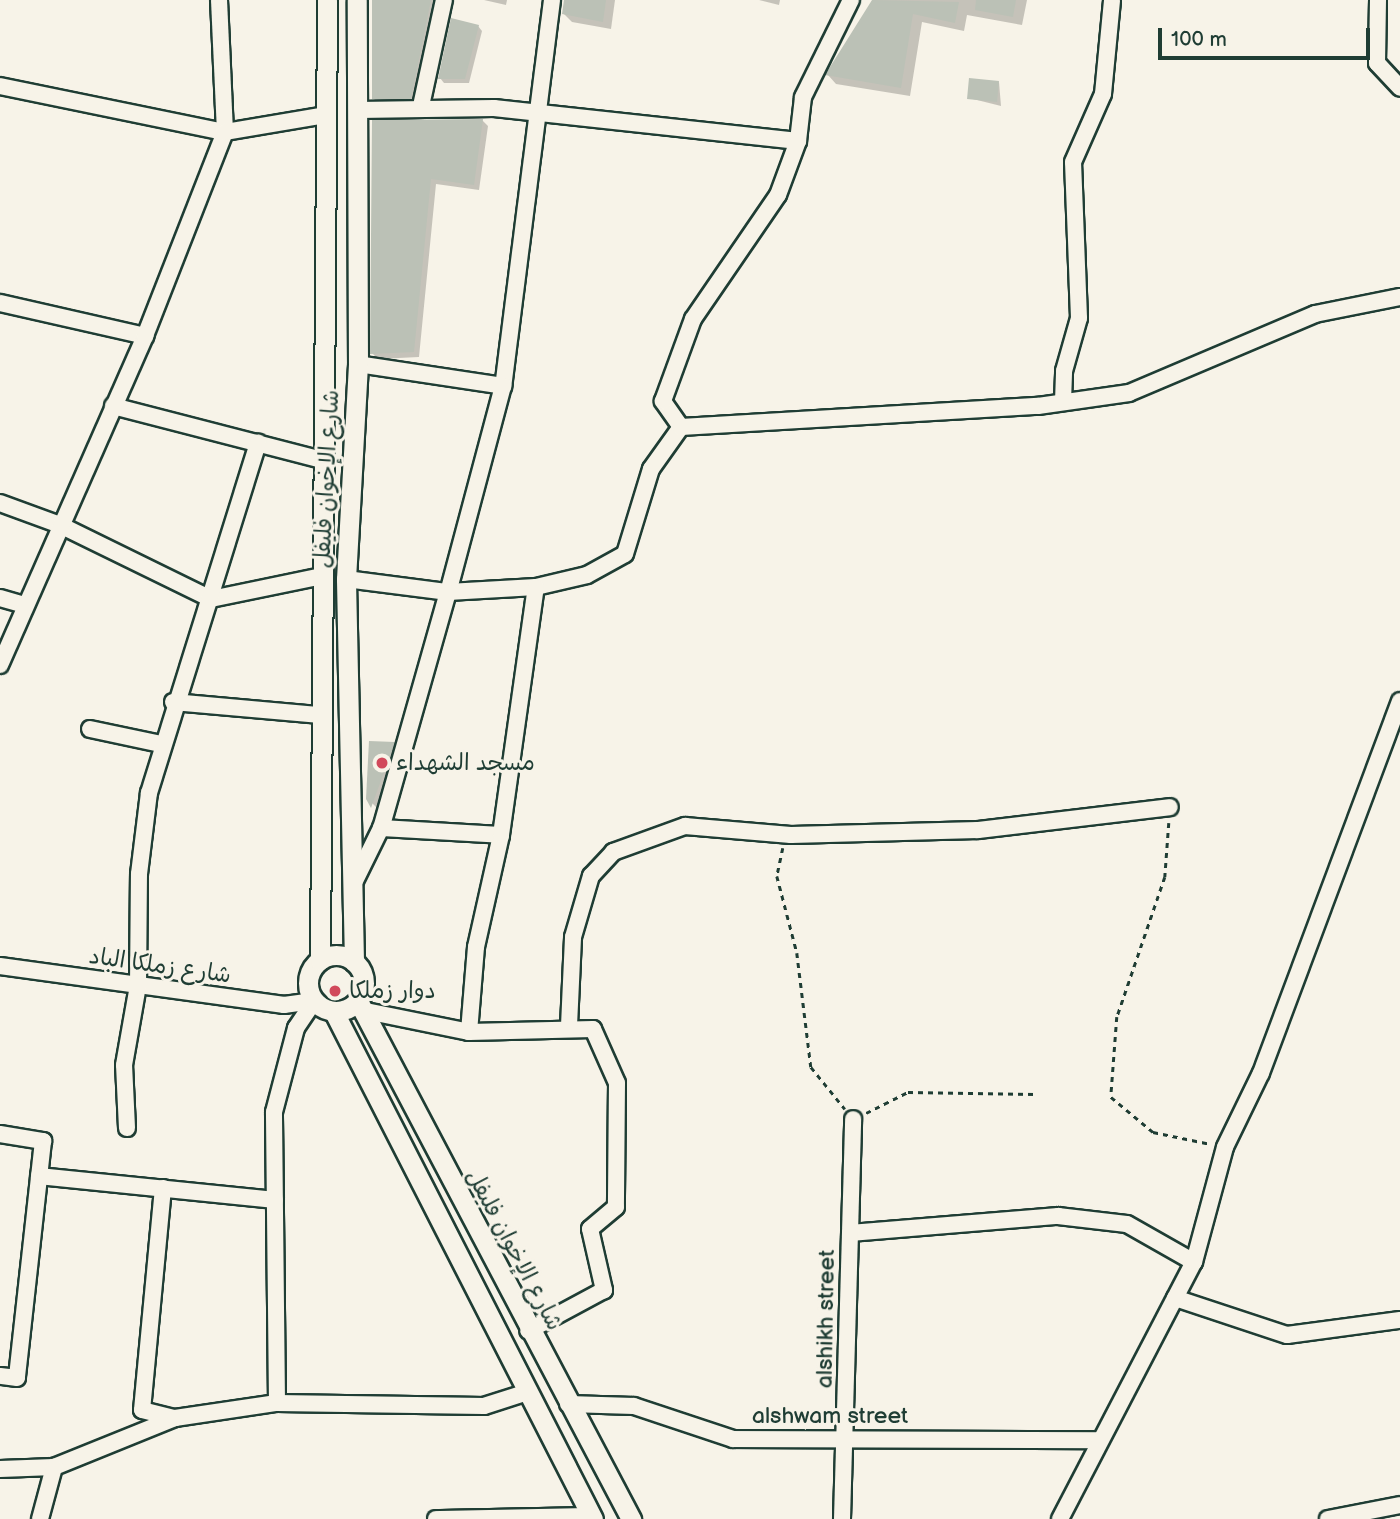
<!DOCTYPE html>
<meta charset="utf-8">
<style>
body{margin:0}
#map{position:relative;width:1400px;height:1519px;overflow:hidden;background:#f7f3e8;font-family:"Balsamiq Sans","Playpen Sans Arabic",sans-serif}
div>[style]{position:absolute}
.shadow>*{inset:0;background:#0003}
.building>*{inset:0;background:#bbc1b6}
.path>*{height:2.5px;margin-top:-1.25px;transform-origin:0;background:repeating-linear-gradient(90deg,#1f3d34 0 5px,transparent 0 10px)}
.roads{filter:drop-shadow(2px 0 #1f3d34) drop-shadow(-2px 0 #1f3d34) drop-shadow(0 2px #1f3d34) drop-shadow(0 -2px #1f3d34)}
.minor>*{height:16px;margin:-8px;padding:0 8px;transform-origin:8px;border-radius:8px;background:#f7f3e8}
.major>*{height:19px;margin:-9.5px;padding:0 9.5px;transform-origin:9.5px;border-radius:9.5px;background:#f7f3e8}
.major>.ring{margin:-9.5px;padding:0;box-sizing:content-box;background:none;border:19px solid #f7f3e8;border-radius:50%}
.dots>*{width:19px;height:19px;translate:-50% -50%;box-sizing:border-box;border:4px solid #f7f3e8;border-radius:50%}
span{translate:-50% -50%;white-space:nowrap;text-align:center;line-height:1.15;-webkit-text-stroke:6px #f7f3e8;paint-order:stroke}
.street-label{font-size:23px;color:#1f3d34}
.poi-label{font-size:23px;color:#1f3d34}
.left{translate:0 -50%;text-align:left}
.scale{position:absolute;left:1158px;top:28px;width:212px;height:32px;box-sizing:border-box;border:4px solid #1f3d34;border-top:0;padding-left:9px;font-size:21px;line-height:24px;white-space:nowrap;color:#1f3d34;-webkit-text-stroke:5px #f7f3e8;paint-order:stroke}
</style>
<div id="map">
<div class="shadow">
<div style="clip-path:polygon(374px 0,440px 0,417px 105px,381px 106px,374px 99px)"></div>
<div style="clip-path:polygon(484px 0,507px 0,506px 5px)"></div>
<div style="clip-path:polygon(565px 0,615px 0,611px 29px,572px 22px,563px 13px)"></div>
<div style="clip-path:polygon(759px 0,780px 0,779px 5px)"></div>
<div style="clip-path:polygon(873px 0,1027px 0,1022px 25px,967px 15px,964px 31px,922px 22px,910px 96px,836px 84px,828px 75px)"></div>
<div style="clip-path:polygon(478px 26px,482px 31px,469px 83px,444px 83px,440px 78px)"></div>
<div style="clip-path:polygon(999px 82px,1001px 106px,969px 98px)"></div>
<div style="clip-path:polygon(482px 120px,488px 126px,479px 190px,436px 184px,419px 357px,378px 359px,372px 353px,374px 122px)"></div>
<div style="clip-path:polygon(394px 744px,401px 751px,380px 811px,367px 798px)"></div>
</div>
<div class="building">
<div style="clip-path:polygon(372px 0,431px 0,411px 99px,372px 99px)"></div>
<div style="clip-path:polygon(564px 0,606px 0,603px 22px,562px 14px)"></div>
<div style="clip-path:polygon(872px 0,959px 2px,955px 23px,913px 14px,901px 88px,825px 75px)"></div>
<div style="clip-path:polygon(976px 0,1016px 0,1013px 17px,975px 10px)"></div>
<div style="clip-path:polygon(451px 18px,479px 25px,465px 79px,438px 79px)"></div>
<div style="clip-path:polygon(969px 78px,999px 81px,997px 102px,967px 99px)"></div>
<div style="clip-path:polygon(483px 119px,474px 185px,431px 179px,414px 352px,370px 354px,372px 120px)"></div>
<div style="clip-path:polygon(369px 741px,395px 742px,371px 808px,366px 799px)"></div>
</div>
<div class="path">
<div style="left:1169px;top:823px;width:54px;rotate:94.2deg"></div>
<div style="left:1165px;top:877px;width:148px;rotate:108.9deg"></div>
<div style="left:1117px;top:1017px;width:80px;rotate:94.3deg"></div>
<div style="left:1111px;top:1097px;width:55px;rotate:39.8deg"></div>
<div style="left:1153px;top:1132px;width:59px;rotate:11.7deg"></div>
<div style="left:783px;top:848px;width:29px;rotate:102deg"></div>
<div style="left:777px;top:876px;width:80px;rotate:75.4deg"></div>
<div style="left:797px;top:953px;width:115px;rotate:83deg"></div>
<div style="left:811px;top:1067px;width:54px;rotate:51deg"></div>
<div style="left:866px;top:1113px;width:47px;rotate:-26.6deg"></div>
<div style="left:908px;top:1092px;width:128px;rotate:0.9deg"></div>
</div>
<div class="roads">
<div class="minor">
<div style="left:552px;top:0;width:389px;rotate:97.2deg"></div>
<div style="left:503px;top:386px;width:213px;rotate:104.9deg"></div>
<div style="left:448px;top:592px;width:88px;rotate:-3.3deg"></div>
<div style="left:536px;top:587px;width:52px;rotate:-13.2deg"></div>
<div style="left:587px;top:575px;width:43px;rotate:-28.9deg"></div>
<div style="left:625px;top:554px;width:89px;rotate:-73deg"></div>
<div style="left:651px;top:469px;width:52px;rotate:-54.5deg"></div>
<div style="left:681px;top:427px;width:358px;rotate:-3.4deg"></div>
<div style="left:1038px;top:406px;width:92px;rotate:-8.1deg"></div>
<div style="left:1129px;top:393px;width:202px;rotate:-23deg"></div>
<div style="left:1315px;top:314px;width:87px;rotate:-11.3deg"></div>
<div style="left:1378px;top:0;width:63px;rotate:90.9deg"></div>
<div style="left:1377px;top:63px;width:34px;rotate:47deg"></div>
<div style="left:0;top:86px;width:230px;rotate:11.6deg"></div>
<div style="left:225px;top:132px;width:132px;rotate:-92.6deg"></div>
<div style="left:421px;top:106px;width:108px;rotate:-77.8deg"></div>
<div style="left:358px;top:110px;width:136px;rotate:-0.8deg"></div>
<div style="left:494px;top:108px;width:306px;rotate:6.2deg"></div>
<div style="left:0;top:303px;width:149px;rotate:12.8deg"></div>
<div style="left:358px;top:364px;width:147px;rotate:8.6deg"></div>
<div style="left:1063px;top:402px;width:31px;rotate:-88deg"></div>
<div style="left:1064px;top:371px;width:55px;rotate:-74.2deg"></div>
<div style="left:1079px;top:318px;width:156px;rotate:-92.2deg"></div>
<div style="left:1073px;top:162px;width:74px;rotate:-66.2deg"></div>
<div style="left:1103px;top:94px;width:94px;rotate:-84.5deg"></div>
<div style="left:113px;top:406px;width:216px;rotate:14.5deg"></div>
<div style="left:681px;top:427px;width:32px;rotate:-125deg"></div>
<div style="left:663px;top:401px;width:87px;rotate:-69.9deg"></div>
<div style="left:693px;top:319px;width:150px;rotate:-55.6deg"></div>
<div style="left:778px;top:195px;width:58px;rotate:-69.7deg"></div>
<div style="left:798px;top:141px;width:44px;rotate:-83.5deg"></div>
<div style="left:803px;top:97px;width:108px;rotate:-63.7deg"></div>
<div style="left:0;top:503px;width:64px;rotate:20.1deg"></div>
<div style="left:60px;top:525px;width:168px;rotate:26.1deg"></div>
<div style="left:211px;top:599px;width:113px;rotate:-11.7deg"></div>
<div style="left:346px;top:579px;width:103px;rotate:7.3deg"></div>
<div style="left:448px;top:592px;width:245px;rotate:105.8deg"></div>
<div style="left:381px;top:828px;width:64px;rotate:116.2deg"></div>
<div style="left:0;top:598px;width:26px;rotate:16deg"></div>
<div style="left:0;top:665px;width:360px;rotate:-66.2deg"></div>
<div style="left:145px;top:336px;width:219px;rotate:-68.6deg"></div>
<div style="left:225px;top:132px;width:101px;rotate:-9.6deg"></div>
<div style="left:173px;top:702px;width:148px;rotate:5.1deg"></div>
<div style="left:90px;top:729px;width:73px;rotate:11.9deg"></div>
<div style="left:381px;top:828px;width:120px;rotate:3.3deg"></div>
<div style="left:0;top:966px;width:287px;rotate:7.8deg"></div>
<div style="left:284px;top:1005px;width:30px;rotate:-8deg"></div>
<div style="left:361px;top:1010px;width:110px;rotate:11.5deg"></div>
<div style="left:469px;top:1032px;width:124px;rotate:-1.4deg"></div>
<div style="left:593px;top:1029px;width:59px;rotate:66deg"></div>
<div style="left:617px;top:1083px;width:124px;rotate:90.5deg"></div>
<div style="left:616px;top:1207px;width:34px;rotate:140deg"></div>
<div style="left:590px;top:1229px;width:63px;rotate:77.1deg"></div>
<div style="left:604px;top:1290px;width:86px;rotate:151.7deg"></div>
<div style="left:569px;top:1026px;width:89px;rotate:-87.4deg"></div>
<div style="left:573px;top:937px;width:64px;rotate:-73.6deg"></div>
<div style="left:591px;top:876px;width:33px;rotate:-47deg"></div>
<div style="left:613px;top:852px;width:77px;rotate:-19.9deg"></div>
<div style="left:685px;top:826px;width:106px;rotate:4.9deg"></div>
<div style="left:791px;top:835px;width:187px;rotate:-1.5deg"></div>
<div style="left:978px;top:830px;width:193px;rotate:-6.8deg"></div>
<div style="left:469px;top:1032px;width:85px;rotate:-85.3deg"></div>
<div style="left:476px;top:947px;width:115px;rotate:-77.4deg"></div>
<div style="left:501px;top:835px;width:250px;rotate:-82deg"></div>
<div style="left:127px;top:1128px;width:63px;rotate:-92.7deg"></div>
<div style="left:124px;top:1065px;width:80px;rotate:-80deg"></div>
<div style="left:138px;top:986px;width:112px;rotate:-89.5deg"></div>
<div style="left:139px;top:874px;width:82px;rotate:-83deg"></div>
<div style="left:149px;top:793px;width:367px;rotate:-72.7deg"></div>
<div style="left:0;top:1134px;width:44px;rotate:9.2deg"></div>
<div style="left:43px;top:1141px;width:238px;rotate:96.3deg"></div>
<div style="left:17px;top:1378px;width:17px;rotate:-173deg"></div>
<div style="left:39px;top:1176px;width:237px;rotate:5.8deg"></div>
<div style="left:163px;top:1188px;width:223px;rotate:95.4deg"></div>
<div style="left:142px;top:1410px;width:34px;rotate:14deg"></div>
<div style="left:850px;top:1233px;width:209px;rotate:-4.7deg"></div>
<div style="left:1058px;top:1216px;width:69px;rotate:6.6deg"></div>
<div style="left:1127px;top:1224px;width:77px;rotate:29.6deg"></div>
<div style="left:1175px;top:1298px;width:118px;rotate:18.3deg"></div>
<div style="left:1287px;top:1335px;width:114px;rotate:-7.6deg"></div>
<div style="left:277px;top:1403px;width:291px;rotate:-90.6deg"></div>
<div style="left:274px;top:1112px;width:87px;rotate:-75.3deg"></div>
<div style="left:296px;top:1028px;width:32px;rotate:-56deg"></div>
<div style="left:568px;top:1404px;width:66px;rotate:1.7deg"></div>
<div style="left:634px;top:1406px;width:104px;rotate:18.4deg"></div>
<div style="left:733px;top:1439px;width:365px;rotate:0.2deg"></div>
<div style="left:0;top:1469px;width:54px;rotate:-2.1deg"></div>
<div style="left:54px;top:1467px;width:131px;rotate:-22deg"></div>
<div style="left:175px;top:1418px;width:103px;rotate:-8.4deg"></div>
<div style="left:277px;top:1403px;width:207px;rotate:0.8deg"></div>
<div style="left:484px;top:1406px;width:43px;rotate:-17.6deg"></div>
<div style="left:40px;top:1519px;width:54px;rotate:-74.9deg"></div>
<div style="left:436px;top:1519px;width:156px;rotate:-1.1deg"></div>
<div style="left:842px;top:1519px;width:400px;rotate:-88.4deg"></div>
<div style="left:1060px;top:1519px;width:290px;rotate:-62.5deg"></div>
<div style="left:1194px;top:1262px;width:119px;rotate:-74.9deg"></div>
<div style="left:1225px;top:1147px;width:82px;rotate:-64.1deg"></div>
<div style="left:1261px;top:1073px;width:397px;rotate:-69.5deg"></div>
<div style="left:1328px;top:1519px;width:73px;rotate:-11deg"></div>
</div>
<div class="major">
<div class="ring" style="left:308px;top:955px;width:37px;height:37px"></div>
<div style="left:320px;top:960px;width:960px;rotate:-89.58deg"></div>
<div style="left:354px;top:962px;width:383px;rotate:-91.2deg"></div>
<div style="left:346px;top:579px;width:215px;rotate:-86.8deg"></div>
<div style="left:358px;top:364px;width:364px;rotate:-90.2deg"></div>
<div style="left:358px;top:1001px;width:586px;rotate:62.21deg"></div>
<div style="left:334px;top:1012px;width:569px;rotate:62.94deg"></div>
</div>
</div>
<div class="dots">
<div style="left:382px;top:763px;background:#d1495b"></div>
<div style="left:335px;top:991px;background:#d1495b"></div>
</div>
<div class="street-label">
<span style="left:327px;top:479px;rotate:-87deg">شارع الإخوان فليفل</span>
<span style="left:160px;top:966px;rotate:8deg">شارع زملكا الباد</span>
<span style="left:514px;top:1250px;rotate:62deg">شارع الإخوان فليفل</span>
<span style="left:826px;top:1319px;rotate:-89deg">alshikh street</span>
<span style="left:830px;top:1416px">alshwam street</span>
</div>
<div class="poi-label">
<span class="left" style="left:396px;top:763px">مسجد الشهداء</span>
<span class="left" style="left:349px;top:991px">دوار زملكا</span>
</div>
<div class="scale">100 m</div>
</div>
